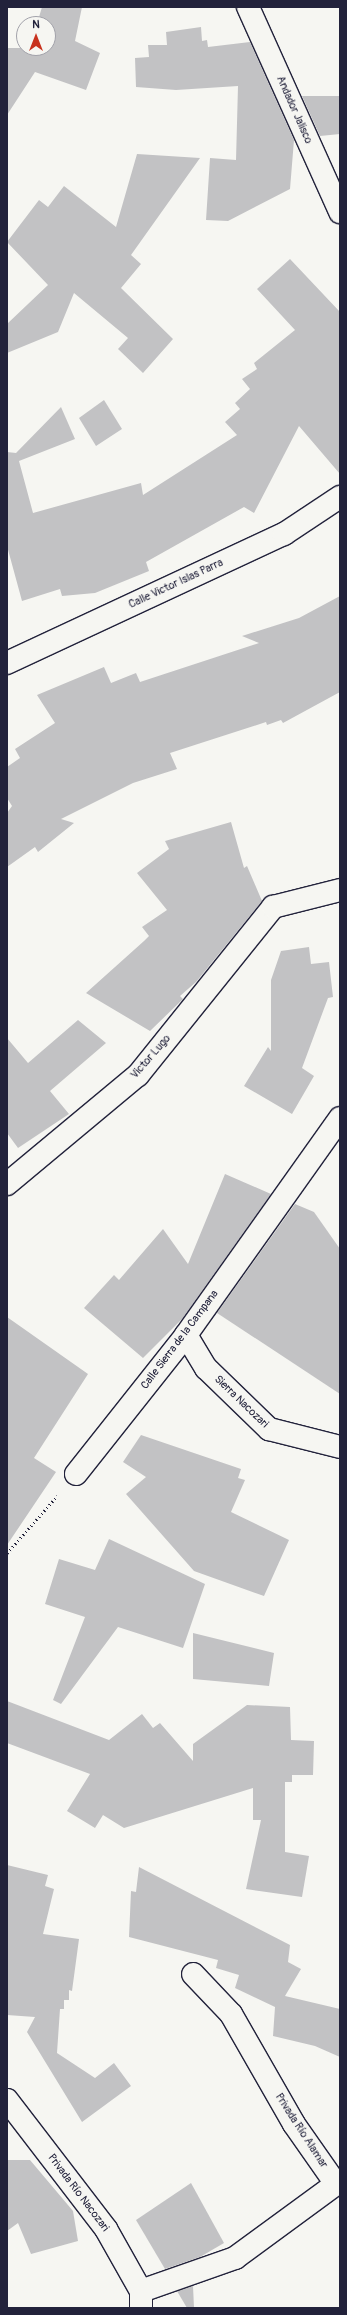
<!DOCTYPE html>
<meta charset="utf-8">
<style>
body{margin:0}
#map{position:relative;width:347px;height:2315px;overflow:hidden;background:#f6f6f2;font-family:Pangolin,sans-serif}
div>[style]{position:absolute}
.building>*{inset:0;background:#c2c2c4}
.path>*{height:2.5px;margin-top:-1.25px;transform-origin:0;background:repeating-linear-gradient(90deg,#22223b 0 1px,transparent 0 4px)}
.roads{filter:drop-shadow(1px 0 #22223b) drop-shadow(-1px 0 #22223b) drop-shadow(0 1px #22223b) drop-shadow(0 -1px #22223b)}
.minor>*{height:22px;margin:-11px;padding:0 11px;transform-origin:11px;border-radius:11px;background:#f6f6f2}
span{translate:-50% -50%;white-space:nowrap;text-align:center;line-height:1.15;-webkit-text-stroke:3px #f6f6f2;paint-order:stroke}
.street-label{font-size:11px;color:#22223b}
.frame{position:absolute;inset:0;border:8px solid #22223b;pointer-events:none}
.north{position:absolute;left:16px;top:16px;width:40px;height:40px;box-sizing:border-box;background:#f6f6f2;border:1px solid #a1a1a9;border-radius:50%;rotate:0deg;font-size:11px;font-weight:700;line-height:16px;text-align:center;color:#22223b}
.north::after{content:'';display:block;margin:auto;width:14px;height:18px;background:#c8321e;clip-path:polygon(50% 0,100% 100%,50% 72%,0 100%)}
</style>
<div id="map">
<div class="building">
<div style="clip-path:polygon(42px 7px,82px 7px,75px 41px,100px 53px,86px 90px,35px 72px,7px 115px,7px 48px,48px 48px,48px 24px,37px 24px)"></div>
<div style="clip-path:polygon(201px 27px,202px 41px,207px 40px,208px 47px,250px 42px,294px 140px,290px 189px,228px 221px,206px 220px,210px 158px,236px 160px,238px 86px,176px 90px,136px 87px,135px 58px,149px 57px,148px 45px,167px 45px,166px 32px)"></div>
<div style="clip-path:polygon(302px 96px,340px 96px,340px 134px,320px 136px)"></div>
<div style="clip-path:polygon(137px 154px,200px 158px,131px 255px,141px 264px,121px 288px,173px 339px,143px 373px,118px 349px,128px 338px,74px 293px,58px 332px,7px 353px,7px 324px,48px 285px,7px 242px,39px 200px,48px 207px,64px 186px,116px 227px)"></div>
<div style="clip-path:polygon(290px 259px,340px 312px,340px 474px,299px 426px,254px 513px,244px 507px,146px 562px,149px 571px,95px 593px,62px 596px,60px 589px,22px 601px,7px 546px,7px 452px,16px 453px,61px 407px,75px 439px,19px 461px,33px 513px,141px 483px,143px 495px,237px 435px,225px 422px,240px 409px,235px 403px,250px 389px,242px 379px,257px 369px,254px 363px,295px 330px,257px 289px)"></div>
<div style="clip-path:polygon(104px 400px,122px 429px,96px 446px,79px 418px)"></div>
<div style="clip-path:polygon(340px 596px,340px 692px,283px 723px,281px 720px,267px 725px,266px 722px,170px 753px,177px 769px,133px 783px,61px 819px,74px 823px,38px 852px,35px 847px,7px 867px,7px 813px,12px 806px,7px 798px,7px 767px,20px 758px,15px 749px,55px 723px,37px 695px,104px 667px,111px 683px,136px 673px,140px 682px,259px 643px,242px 636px,299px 618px)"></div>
<div style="clip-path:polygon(231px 822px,244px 868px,247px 866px,262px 901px,196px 982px,180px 996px,183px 999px,150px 1031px,86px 993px,144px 941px,149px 936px,142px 927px,167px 910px,137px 873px,169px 849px,165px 841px)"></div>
<div style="clip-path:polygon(309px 947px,311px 964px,329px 962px,333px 997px,328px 998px,302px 1068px,314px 1076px,292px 1114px,244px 1086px,268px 1047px,271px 1051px,271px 980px,281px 951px)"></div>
<div style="clip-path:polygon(78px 1020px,106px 1043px,50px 1091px,69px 1114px,18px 1148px,7px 1133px,7px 1038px,28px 1063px)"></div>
<div style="clip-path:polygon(225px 1174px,271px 1194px,182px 1319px,143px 1358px,84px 1308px,114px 1275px,119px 1280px,163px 1229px,188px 1264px)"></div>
<div style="clip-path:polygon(295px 1204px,314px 1212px,340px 1249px,340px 1394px,217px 1313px)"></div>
<div style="clip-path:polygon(7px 1317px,88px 1374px,34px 1458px,56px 1472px,7px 1545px)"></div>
<div style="clip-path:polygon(141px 1435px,241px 1469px,238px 1478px,245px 1480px,231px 1512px,289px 1540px,264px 1596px,194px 1571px,126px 1494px,146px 1477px,123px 1462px)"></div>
<div style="clip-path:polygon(109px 1539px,205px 1584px,183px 1648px,118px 1627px,61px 1704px,53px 1700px,85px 1617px,45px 1604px,59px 1559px,95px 1570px)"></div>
<div style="clip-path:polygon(193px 1633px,274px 1653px,269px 1686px,193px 1679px)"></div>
<div style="clip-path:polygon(7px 1701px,109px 1740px,142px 1714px,153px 1728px,160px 1723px,193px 1761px,193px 1744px,247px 1705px,290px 1707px,291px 1740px,314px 1741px,313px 1775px,292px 1775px,292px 1782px,285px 1782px,285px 1852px,309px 1856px,302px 1897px,246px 1889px,261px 1820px,253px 1820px,253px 1788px,124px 1828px,103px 1815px,95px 1828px,67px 1811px,90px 1774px,7px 1743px)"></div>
<div style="clip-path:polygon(7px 1865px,48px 1875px,45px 1886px,54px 1889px,43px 1934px,79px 1939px,72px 1991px,69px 1990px,69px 2000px,64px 2000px,64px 2009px,60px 2009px,57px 2053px,95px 2078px,114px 2063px,131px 2086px,82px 2122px,27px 2032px,35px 2017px,7px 2015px)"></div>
<div style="clip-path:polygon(139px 1867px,290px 1945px,288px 1962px,301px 1969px,285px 1996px,340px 2009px,340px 2057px,315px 2046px,273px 2036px,275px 2007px,235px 1988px,239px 1975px,216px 1968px,218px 1960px,129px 1937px,131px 1891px,136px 1892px)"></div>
<div style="clip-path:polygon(7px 2160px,30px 2160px,73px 2211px,78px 2241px,31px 2254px,18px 2223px,7px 2231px)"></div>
<div style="clip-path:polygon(191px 2183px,224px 2243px,200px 2257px,165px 2269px,136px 2220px)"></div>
<div style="clip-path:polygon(193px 2286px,194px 2308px,187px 2308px,177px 2291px)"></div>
</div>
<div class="path">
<div style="left:7px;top:1553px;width:76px;rotate:-48.7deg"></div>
</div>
<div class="roads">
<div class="minor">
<div style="left:248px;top:7px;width:225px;rotate:65.8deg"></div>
<div style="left:7px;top:663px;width:306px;rotate:-25deg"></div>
<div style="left:284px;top:534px;width:67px;rotate:-33.5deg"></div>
<div style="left:7px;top:1184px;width:170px;rotate:-39.8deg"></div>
<div style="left:138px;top:1075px;width:216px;rotate:-51.2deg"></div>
<div style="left:273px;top:907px;width:69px;rotate:-14.2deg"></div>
<div style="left:186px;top:1335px;width:39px;rotate:59deg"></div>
<div style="left:206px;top:1368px;width:88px;rotate:44.1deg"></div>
<div style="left:269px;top:1429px;width:73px;rotate:14.2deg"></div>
<div style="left:76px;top:1474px;width:177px;rotate:-51.6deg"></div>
<div style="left:186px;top:1335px;width:266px;rotate:-54.6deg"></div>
<div style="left:7px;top:2100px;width:163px;rotate:52.5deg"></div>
<div style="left:106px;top:2229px;width:71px;rotate:60.6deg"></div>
<div style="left:141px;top:2291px;width:17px;rotate:90deg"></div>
<div style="left:141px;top:2291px;width:100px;rotate:-19.3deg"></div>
<div style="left:235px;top:2258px;width:125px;rotate:-36.2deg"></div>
<div style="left:336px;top:2184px;width:73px;rotate:-125deg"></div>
<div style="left:294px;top:2124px;width:127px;rotate:-119.8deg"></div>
<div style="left:231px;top:2014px;width:55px;rotate:-133.5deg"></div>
</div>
</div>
<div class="street-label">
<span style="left:294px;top:110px;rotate:66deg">Andador Jalisco</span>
<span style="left:176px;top:584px;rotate:-25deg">Calle Victor Islas Parra</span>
<span style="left:151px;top:1057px;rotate:-49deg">Victor Lugo</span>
<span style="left:180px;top:1340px;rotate:-53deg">Calle Sierra de la Campana</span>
<span style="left:241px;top:1402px;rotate:44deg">Sierra Nacozari</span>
<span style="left:301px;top:2131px;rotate:57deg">Privada Río Alamar</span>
<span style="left:78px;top:2193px;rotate:53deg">Privada Río Nacozari</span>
</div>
<div class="frame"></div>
<div class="north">N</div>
</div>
